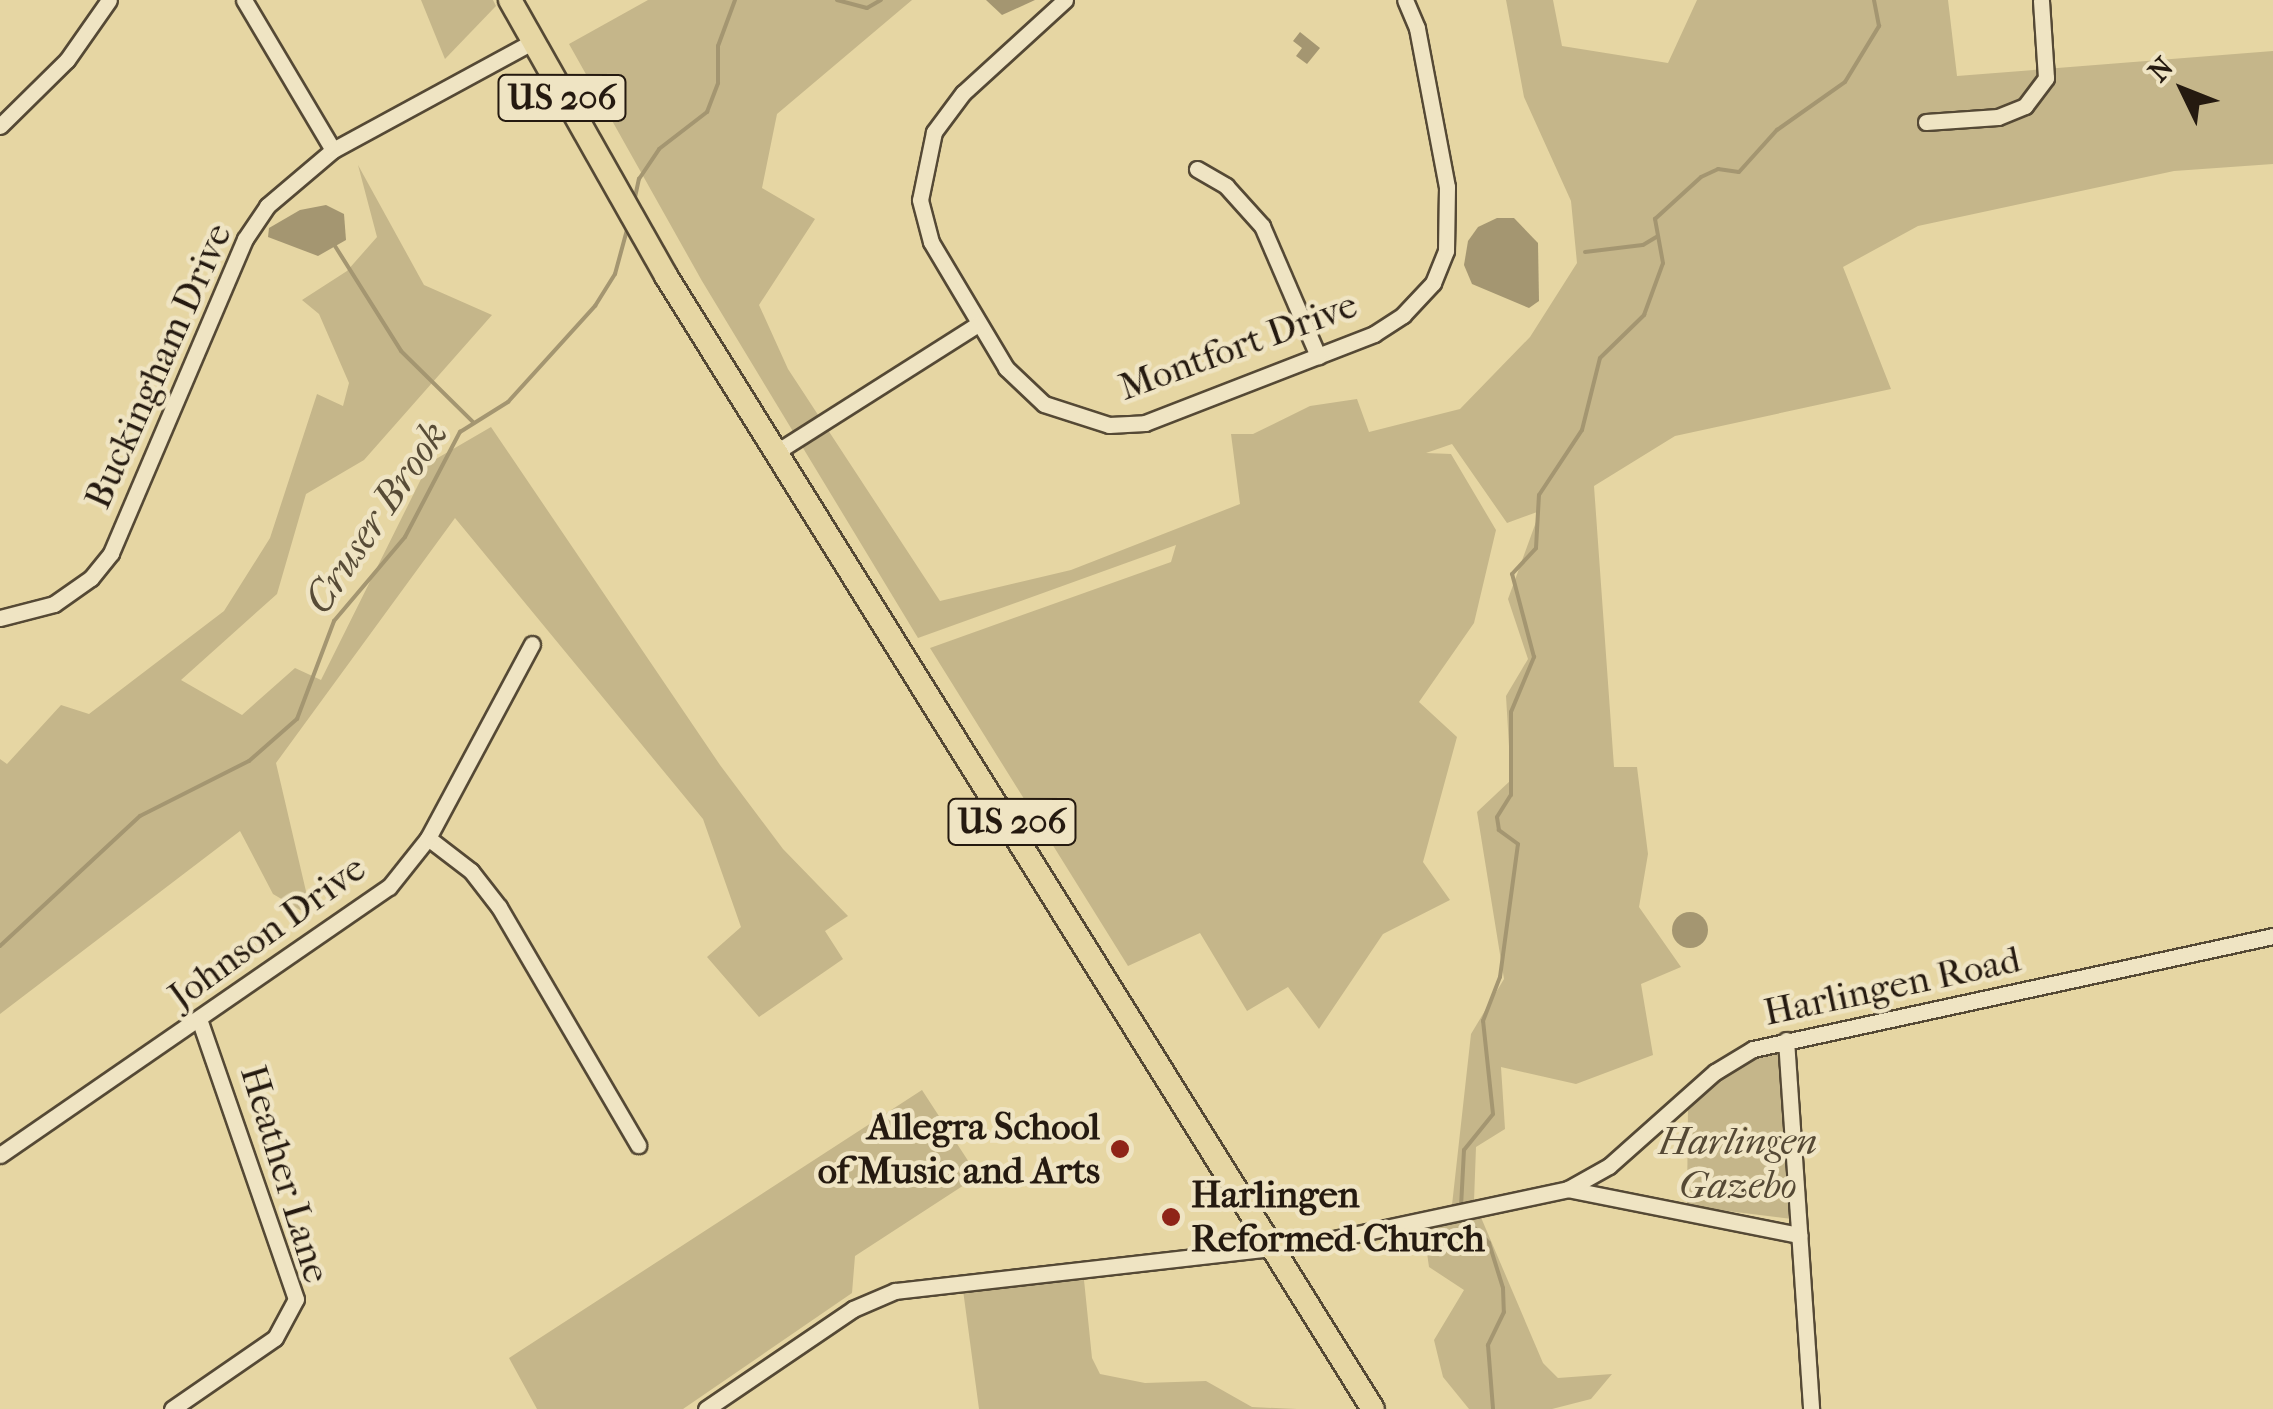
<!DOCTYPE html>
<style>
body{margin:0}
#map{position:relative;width:2273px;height:1409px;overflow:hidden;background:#e6d6a3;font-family:"IM FELL French Canon",serif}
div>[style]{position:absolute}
.green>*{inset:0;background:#c5b68a}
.water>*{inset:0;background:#a49671}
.round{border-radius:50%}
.stream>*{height:4px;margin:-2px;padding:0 2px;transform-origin:2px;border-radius:2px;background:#a49671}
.roads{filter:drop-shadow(2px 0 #554935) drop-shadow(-2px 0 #554935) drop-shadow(0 2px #554935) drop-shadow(0 -2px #554935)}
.minor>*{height:15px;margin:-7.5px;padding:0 7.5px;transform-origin:7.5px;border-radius:7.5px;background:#efe4c3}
.highway>*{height:22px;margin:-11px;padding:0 11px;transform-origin:11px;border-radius:11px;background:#e6d6a3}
.dots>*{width:28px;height:28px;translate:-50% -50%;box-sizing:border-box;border:5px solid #efe4c3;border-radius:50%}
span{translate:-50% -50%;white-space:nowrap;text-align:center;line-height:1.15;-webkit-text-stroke:9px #efe4c3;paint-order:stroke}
.shield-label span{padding:2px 8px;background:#efe4c3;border:2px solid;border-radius:8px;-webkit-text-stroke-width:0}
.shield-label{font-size:35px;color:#251a10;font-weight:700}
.street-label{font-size:38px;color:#251a10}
.poi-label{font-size:38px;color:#251a10;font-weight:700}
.right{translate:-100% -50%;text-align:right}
.left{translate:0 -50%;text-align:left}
.park-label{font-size:38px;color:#554935;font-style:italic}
.water-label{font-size:40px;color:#584c37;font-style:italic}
.north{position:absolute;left:2133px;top:40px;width:100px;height:100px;-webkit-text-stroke:8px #efe4c3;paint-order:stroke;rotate:313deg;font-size:28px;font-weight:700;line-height:40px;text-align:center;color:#251a10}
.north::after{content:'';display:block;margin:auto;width:35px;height:45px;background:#251a10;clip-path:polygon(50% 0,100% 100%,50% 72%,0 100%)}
</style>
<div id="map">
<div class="green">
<div style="clip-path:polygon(421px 0,493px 0,496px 6px,445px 59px)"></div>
<div style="clip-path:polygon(648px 0,912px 0,777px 114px,762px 188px,815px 219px,759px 305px,788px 369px,940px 601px,1071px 570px,1240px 504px,1231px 434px,1253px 434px,1310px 406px,1357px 399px,1369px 432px,1460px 409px,1530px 337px,1577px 263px,1571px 201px,1524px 97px,1506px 0,1553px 0,1562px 46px,1668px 63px,1697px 0,1948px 0,1957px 76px,2273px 51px,2273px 164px,2174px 171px,1918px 226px,1843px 267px,1891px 389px,1675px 436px,1594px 486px,1614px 767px,1637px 767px,1648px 854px,1639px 907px,1681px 967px,1641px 984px,1653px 1055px,1576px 1084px,1501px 1067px,1505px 1129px,1476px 1147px,1474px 1201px,1543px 1363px,1558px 1378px,1612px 1374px,1591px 1399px,1552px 1409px,1469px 1409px,1443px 1377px,1434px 1340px,1464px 1290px,1429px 1267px,1423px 1225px,1452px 1205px,1471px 1034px,1504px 979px,1477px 812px,1511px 780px,1506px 696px,1528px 659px,1508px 599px,1540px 511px,1507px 523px,1452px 444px,1426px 453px,1451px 454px,1496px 530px,1474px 623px,1419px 702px,1457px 737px,1423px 862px,1450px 900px,1383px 934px,1319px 1029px,1288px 987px,1247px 1011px,1200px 933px,1128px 966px,930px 648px,1171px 562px,1176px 545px,918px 638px,702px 281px,569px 44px)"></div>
<div style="clip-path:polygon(358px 165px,424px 285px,492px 315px,364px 460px,306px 494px,277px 594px,181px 680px,242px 715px,295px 668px,321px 680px,429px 463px,491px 427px,720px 765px,783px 849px,848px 916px,825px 931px,843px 959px,759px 1017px,707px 957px,741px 927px,703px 819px,455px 518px,276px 763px,312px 917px,273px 894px,240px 831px,0 1014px,0 759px,7px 764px,61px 705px,89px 714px,224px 611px,270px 538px,317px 394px,343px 406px,349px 383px,319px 314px,302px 300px,347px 271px,377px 237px)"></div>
<div style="clip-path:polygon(1779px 1049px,1792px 1219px,1687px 1206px,1688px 1106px,1727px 1071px)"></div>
<div style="clip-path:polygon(922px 1090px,978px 1176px,855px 1256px,852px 1293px,683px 1409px,537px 1409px,509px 1358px)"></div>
<div style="clip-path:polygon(1084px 1280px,1092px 1358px,1100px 1374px,1145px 1383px,1206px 1381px,1252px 1407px,1297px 1409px,979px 1409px,963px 1290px)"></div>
</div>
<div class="water">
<div style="clip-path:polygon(986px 0,1035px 0,1002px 15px)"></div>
<div style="clip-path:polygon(1300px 32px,1320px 48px,1307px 64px,1296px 56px,1302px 48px,1293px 41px)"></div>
<div style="clip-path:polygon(326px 205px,344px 214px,346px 240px,318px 256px,268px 237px,269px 228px,300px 210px)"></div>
<div style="clip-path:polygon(1497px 218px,1514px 218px,1538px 243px,1539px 301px,1529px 308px,1472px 284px,1464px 265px,1468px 241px,1478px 227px)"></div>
<div class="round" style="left:1672px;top:912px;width:36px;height:36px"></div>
</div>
<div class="stream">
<div style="left:837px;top:0;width:31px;rotate:15deg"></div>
<div style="left:867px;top:8px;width:16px;rotate:-30deg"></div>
<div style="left:634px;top:202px;width:24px;rotate:-78deg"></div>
<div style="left:639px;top:179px;width:36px;rotate:-56deg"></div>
<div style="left:659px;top:149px;width:61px;rotate:-37.6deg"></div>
<div style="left:707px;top:112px;width:31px;rotate:-69deg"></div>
<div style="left:718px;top:83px;width:37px;rotate:-90deg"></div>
<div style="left:718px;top:46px;width:49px;rotate:-69.7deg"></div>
<div style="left:335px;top:246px;width:124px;rotate:57.8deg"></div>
<div style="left:401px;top:351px;width:101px;rotate:44.6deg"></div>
<div style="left:1585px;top:252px;width:58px;rotate:-6.9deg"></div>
<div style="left:1643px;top:245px;width:17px;rotate:-31deg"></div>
<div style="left:0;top:946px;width:191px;rotate:-42.9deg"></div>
<div style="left:140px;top:816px;width:122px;rotate:-26.8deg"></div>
<div style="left:249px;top:761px;width:64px;rotate:-41.2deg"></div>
<div style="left:297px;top:719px;width:105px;rotate:-69.3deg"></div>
<div style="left:334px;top:621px;width:110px;rotate:-49.8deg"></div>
<div style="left:405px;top:537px;width:119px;rotate:-62.4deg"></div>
<div style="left:460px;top:432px;width:57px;rotate:-32deg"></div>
<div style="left:508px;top:402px;width:130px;rotate:-47.8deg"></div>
<div style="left:595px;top:306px;width:38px;rotate:-58deg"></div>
<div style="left:615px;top:274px;width:50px;rotate:-74.8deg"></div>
<div style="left:1461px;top:1207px;width:57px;rotate:-87deg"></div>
<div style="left:1464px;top:1150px;width:46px;rotate:-51.1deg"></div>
<div style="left:1493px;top:1114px;width:94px;rotate:-96.1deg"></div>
<div style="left:1483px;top:1021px;width:47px;rotate:-68.9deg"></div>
<div style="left:1500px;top:977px;width:134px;rotate:-82.3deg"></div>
<div style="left:1518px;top:844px;width:24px;rotate:-144deg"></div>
<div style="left:1499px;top:830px;width:13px;rotate:-99deg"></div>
<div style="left:1497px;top:817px;width:26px;rotate:-58deg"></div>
<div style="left:1511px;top:795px;width:83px;rotate:-90deg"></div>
<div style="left:1511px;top:712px;width:60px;rotate:-67.3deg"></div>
<div style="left:1534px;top:657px;width:86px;rotate:-104.8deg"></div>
<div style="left:1512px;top:574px;width:35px;rotate:-47deg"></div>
<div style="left:1536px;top:548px;width:53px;rotate:-86.8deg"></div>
<div style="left:1539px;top:495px;width:78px;rotate:-56.5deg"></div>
<div style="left:1582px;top:430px;width:74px;rotate:-76deg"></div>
<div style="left:1600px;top:358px;width:62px;rotate:-44.3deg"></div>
<div style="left:1644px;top:315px;width:55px;rotate:-69.9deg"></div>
<div style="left:1663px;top:263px;width:45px;rotate:-100.3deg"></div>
<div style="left:1655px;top:219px;width:62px;rotate:-42.4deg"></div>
<div style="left:1701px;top:177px;width:19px;rotate:-25deg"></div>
<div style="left:1718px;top:169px;width:21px;rotate:8deg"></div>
<div style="left:1739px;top:172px;width:57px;rotate:-47.9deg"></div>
<div style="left:1777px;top:130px;width:83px;rotate:-35.2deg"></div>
<div style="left:1845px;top:82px;width:66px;rotate:-58.7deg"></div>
<div style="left:1879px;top:26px;width:26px;rotate:-101deg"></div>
<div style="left:1464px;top:1217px;width:36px;rotate:46deg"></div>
<div style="left:1489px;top:1243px;width:47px;rotate:72.7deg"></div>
<div style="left:1503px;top:1288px;width:24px;rotate:88deg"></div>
<div style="left:1504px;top:1312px;width:37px;rotate:116deg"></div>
<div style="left:1488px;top:1345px;width:64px;rotate:85.5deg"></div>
</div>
<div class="roads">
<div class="minor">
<div style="left:244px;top:0;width:174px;rotate:59.3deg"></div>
<div style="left:1065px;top:0;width:138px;rotate:137.6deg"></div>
<div style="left:963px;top:93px;width:49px;rotate:126.6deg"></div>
<div style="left:934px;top:132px;width:69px;rotate:101.6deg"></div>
<div style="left:920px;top:200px;width:43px;rotate:75.3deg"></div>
<div style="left:931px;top:242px;width:147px;rotate:59.2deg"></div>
<div style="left:1006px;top:368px;width:52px;rotate:43.5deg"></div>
<div style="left:1044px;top:404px;width:68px;rotate:17.9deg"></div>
<div style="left:1109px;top:425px;width:36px;rotate:-3deg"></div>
<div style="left:1145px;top:423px;width:246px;rotate:-21.2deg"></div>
<div style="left:1374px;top:334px;width:35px;rotate:-33deg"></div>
<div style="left:1403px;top:315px;width:44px;rotate:-46.8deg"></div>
<div style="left:1433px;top:283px;width:35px;rotate:-68deg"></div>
<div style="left:1446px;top:251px;width:64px;rotate:-89.1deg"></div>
<div style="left:1447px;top:187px;width:162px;rotate:-100.7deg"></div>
<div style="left:1417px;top:28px;width:30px;rotate:-113deg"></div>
<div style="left:1926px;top:122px;width:72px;rotate:-4deg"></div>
<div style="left:1998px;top:117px;width:29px;rotate:-22deg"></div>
<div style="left:2025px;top:106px;width:35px;rotate:-53deg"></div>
<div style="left:2046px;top:78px;width:78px;rotate:-93.7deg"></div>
<div style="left:0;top:126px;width:94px;rotate:-44.6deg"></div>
<div style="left:67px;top:60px;width:73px;rotate:-55deg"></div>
<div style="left:1197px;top:169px;width:34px;rotate:30deg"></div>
<div style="left:1226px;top:186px;width:54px;rotate:48deg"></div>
<div style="left:1262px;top:226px;width:142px;rotate:66.7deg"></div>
<div style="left:778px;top:451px;width:237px;rotate:-32.4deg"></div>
<div style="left:0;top:618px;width:56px;rotate:-14.5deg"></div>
<div style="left:54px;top:604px;width:45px;rotate:-35.1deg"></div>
<div style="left:91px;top:578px;width:32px;rotate:-51deg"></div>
<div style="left:111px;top:553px;width:341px;rotate:-66.9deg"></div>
<div style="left:245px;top:239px;width:40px;rotate:-56deg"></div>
<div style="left:267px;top:206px;width:87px;rotate:-40.3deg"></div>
<div style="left:333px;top:150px;width:226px;rotate:-28.5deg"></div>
<div style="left:428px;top:838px;width:54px;rotate:37.5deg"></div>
<div style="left:471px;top:871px;width:46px;rotate:52.1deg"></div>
<div style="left:499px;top:907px;width:276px;rotate:59.7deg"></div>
<div style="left:1786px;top:1040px;width:370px;rotate:86.1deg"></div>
<div style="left:0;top:1155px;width:472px;rotate:-34.6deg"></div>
<div style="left:389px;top:887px;width:63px;rotate:-51.5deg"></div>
<div style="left:428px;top:838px;width:220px;rotate:-61.8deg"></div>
<div style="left:1568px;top:1189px;width:236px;rotate:11.3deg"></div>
<div style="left:172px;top:1409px;width:125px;rotate:-34.6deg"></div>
<div style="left:275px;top:1338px;width:44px;rotate:-61.7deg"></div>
<div style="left:296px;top:1299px;width:293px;rotate:-109.1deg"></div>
<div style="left:706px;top:1409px;width:178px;rotate:-34.2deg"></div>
<div style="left:853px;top:1309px;width:46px;rotate:-23.2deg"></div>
<div style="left:895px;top:1291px;width:418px;rotate:-6.5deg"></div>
<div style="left:1310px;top:1244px;width:264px;rotate:-12deg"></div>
<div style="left:1568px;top:1189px;width:47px;rotate:-29.3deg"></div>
<div style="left:1609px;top:1166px;width:142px;rotate:-41.6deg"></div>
<div style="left:1715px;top:1072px;width:44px;rotate:-31.2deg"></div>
<div style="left:1753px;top:1049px;width:532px;rotate:-12.26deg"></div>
</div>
<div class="highway">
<div style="left:510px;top:0;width:317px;rotate:60.5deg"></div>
<div style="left:666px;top:276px;width:1335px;rotate:58.04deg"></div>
</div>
</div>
<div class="dots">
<div style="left:1120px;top:1149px;background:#8f2418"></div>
<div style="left:1171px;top:1217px;background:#8f2418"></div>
</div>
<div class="shield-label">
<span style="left:562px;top:98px">US 206</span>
<span style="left:1012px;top:822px">US 206</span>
</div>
<div class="street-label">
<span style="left:1238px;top:346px;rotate:-20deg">Montfort Drive</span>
<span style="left:158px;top:366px;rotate:-66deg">Buckingham Drive</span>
<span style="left:267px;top:932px;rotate:-36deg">Johnson Drive</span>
<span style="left:1892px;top:986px;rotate:-12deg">Harlingen Road</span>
<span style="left:285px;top:1174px;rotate:73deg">Heather Lane</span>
</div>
<div class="poi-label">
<span class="right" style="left:1100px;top:1149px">Allegra School<br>of Music and Arts</span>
<span class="left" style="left:1191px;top:1217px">Harlingen<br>Reformed Church</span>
</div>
<div class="park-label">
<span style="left:1738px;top:1164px">Harlingen<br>Gazebo</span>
</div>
<div class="water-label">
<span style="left:376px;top:517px;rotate:-56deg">Cruser Brook</span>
</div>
<div class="north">N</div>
</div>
